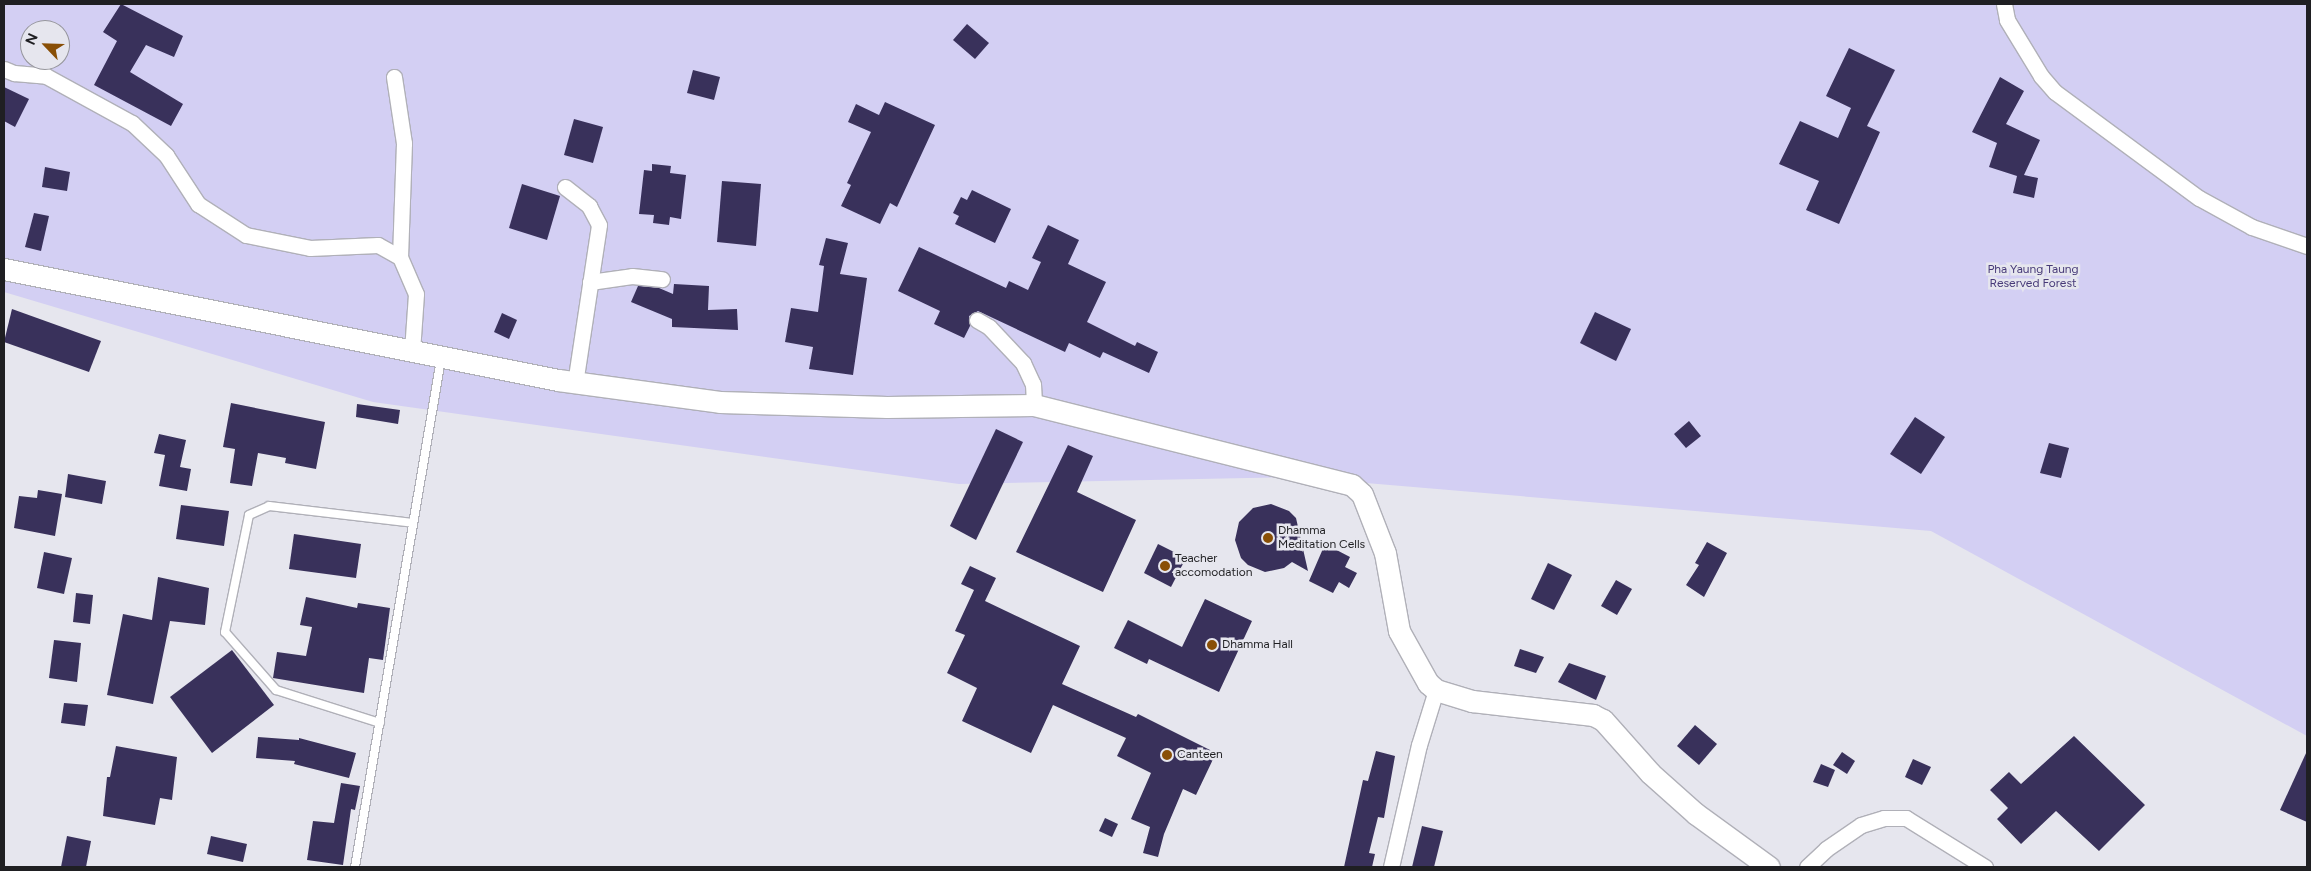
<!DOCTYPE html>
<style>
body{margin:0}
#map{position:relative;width:2311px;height:871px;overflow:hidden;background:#e6e6ee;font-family:Figtree,sans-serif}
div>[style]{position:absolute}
.green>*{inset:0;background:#d3cff3}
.building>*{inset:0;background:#39315b}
.roads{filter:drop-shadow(1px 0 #b0b0b8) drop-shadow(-1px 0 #b0b0b8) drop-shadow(0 1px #b0b0b8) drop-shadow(0 -1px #b0b0b8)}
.lane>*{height:8px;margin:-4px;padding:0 4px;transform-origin:4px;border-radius:4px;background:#fff}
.street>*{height:15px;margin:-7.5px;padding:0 7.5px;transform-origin:7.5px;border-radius:7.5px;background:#fff}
.secondary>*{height:21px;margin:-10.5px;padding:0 10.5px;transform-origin:10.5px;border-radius:10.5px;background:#fff}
.dots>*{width:14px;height:14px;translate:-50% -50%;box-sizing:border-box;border:2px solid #e6e6ee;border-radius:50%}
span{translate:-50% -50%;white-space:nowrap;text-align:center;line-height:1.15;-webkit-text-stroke:5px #e6e6ee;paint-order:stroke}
.park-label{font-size:12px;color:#473a78}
.poi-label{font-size:12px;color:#1f1f22}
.left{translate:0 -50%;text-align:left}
.frame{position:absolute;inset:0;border:5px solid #1f1f22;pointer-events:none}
.north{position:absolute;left:20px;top:20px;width:50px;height:50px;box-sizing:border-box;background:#e6e6ee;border:1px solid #96969c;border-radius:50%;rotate:294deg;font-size:14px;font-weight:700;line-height:20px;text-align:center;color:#1f1f22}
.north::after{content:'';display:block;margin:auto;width:18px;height:22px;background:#894f06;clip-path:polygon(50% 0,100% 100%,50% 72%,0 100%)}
</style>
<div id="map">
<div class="green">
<div style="clip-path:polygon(evenodd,4px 4px,2307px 4px,2307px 736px,1931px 531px,1295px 477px,959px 484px,373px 402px,4px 292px,4px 4px,30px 30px,60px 30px,60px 60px,30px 60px,30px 30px)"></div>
</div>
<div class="building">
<div style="clip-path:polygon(121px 4px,183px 36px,174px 57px,146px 45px,130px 72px,183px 104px,171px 126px,94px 85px,117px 41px,103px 32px)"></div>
<div style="clip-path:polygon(967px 24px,989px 43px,975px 59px,953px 40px)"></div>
<div style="clip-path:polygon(1849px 48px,1895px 70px,1867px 126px,1880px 132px,1839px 224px,1806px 210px,1819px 181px,1779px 164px,1800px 121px,1838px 138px,1851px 108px,1826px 96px)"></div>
<div style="clip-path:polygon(693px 70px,720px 77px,714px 100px,687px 93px)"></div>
<div style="clip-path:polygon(2000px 77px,2024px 91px,2006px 124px,2040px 140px,2024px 175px,2038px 178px,2034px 198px,2013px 193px,2017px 176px,1989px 167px,1997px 143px,1972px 132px)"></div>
<div style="clip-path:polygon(4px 87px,29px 99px,15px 127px,4px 121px)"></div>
<div style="clip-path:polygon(885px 102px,935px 125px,897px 207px,890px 203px,880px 224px,841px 206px,851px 185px,847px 183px,871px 132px,848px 122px,856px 104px,879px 115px)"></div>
<div style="clip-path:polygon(574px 119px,603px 127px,593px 163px,564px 155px)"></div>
<div style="clip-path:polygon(652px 164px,671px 166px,670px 173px,686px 175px,681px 219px,670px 217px,669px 225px,653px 223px,654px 215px,639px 214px,644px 170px,652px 171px)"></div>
<div style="clip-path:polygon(45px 167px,70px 172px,67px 191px,42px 187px)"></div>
<div style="clip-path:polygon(722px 181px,761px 184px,756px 246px,717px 242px)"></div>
<div style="clip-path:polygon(522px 184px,560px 196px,547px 240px,509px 228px)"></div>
<div style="clip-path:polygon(972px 190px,1011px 209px,995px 243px,955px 224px,959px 216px,953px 213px,961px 197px,967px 200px)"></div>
<div style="clip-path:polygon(34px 213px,49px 216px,41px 251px,25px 247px)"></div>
<div style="clip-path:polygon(1048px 225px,1079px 240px,1068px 264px,1106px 282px,1087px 322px,1135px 346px,1137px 342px,1158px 352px,1149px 373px,1103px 352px,1100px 358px,1069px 343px,1065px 352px,978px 311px,969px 316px,970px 326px,964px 338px,934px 324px,940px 311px,898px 291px,919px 247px,1006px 288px,1009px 281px,1028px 290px,1041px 262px,1032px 258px)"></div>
<div style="clip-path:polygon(826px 238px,848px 243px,840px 274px,867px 278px,853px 375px,809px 369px,813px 347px,785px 342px,791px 308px,818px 312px,824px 266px,819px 265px)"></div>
<div style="clip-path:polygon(674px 284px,709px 286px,708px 310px,737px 309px,738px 330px,672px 327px,672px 319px,631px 302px,638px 286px,659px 288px,673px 294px)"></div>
<div style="clip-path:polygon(12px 309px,101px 341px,89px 372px,4px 342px)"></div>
<div style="clip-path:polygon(1595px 312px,1631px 329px,1616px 361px,1580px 343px)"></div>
<div style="clip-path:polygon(502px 313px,517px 320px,509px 339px,494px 332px)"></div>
<div style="clip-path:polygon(231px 403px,325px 422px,316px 469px,285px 463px,286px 458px,258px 453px,252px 486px,230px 483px,235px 449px,223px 447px)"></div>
<div style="clip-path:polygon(357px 404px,400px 410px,398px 424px,356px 417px)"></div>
<div style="clip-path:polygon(1915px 417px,1945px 437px,1921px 474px,1890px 454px)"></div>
<div style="clip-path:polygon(1689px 421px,1701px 436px,1686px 448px,1674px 434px)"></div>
<div style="clip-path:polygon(996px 429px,1023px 442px,976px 540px,950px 526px)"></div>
<div style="clip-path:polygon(159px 434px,186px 440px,180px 467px,191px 469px,187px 491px,159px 486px,165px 455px,154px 453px)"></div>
<div style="clip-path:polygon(2049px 443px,2069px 448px,2061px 478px,2040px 473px)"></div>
<div style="clip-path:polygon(1068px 445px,1093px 456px,1077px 492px,1136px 520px,1103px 592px,1016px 552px)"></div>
<div style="clip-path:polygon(68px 474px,106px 481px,102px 504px,65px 497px)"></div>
<div style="clip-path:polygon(38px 490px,62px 494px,55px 536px,14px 528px,19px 496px,37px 498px)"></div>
<div style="clip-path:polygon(1271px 504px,1289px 511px,1296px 518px,1308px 571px,1292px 562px,1284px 568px,1265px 572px,1248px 565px,1241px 558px,1235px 540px,1239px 522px,1253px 508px)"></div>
<div style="clip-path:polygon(181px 505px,229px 511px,224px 546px,176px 539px)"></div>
<div style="clip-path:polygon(294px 534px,361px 544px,356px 578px,289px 569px)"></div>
<div style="clip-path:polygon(1707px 542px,1727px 553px,1704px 597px,1686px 585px,1699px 565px,1695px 563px)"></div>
<div style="clip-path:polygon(1158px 544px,1186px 558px,1171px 587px,1144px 573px)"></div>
<div style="clip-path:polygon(1325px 544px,1350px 557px,1345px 567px,1357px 573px,1349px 588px,1339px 582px,1333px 593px,1309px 581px)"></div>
<div style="clip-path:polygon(44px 552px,72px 558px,64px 594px,37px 588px)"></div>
<div style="clip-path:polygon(1548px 563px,1572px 575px,1554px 610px,1531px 599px)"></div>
<div style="clip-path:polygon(970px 566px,996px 578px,985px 601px,1080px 646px,1062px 684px,1136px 717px,1138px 714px,1216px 753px,1196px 795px,1183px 789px,1164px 834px,1158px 857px,1143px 853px,1150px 827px,1131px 819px,1151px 773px,1117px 756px,1126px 738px,1053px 705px,1031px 753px,962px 721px,977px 688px,947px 673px,965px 635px,955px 631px,974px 590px,961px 584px)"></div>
<div style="clip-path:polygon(158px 577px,209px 588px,205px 625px,170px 621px,153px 704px,107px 695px,123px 614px,152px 620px)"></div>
<div style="clip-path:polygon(1616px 580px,1632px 589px,1617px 615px,1601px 606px)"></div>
<div style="clip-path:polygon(76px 593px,93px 595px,90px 624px,73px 622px)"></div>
<div style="clip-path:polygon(306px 597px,357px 608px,358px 603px,390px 608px,383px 660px,369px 658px,364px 693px,273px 678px,277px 652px,306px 656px,312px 627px,300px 625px)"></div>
<div style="clip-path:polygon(1205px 599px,1252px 621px,1219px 692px,1149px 659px,1147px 664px,1114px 648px,1128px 620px,1182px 647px)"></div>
<div style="clip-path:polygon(54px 640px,81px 643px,77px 682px,49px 678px)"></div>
<div style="clip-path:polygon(1520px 649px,1544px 657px,1536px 673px,1514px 666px)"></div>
<div style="clip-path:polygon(232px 650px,274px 705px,212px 753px,170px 697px)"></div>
<div style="clip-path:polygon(1569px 663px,1606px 676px,1596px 700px,1558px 682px)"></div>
<div style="clip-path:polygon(64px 703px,88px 705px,85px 726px,61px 723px)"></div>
<div style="clip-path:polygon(1695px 725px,1717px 744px,1699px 765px,1677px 746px)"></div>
<div style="clip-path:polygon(2074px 736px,2145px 805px,2099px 851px,2056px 811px,2021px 844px,1997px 819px,2008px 808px,1990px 790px,2009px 772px,2021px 784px)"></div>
<div style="clip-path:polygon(258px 737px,299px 740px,299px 738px,356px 753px,349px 778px,294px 764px,295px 761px,256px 758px)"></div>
<div style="clip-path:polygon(116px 746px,177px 757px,172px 800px,160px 798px,155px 825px,103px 816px,107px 777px,110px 777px)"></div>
<div style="clip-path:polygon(1376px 751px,1395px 756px,1384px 818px,1378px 817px,1369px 853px,1375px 854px,1372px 867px,1344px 867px,1363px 780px,1368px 781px)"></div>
<div style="clip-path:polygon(2307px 751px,2307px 822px,2280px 810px)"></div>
<div style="clip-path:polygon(1842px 752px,1855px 761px,1847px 774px,1833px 765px)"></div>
<div style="clip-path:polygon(1913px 759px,1931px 767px,1922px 785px,1905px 777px)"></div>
<div style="clip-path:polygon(1821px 764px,1835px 770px,1828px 787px,1813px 782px)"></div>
<div style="clip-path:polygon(341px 783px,360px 786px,355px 810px,351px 809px,343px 865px,307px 860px,313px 821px,334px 823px)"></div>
<div style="clip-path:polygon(1105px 818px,1118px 824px,1112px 837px,1099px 831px)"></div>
<div style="clip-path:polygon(1422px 826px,1443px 831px,1434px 867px,1412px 867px)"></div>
<div style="clip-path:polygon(67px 836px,91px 841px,86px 867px,61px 867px)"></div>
<div style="clip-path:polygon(211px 836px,247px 844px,243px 862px,207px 854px)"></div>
</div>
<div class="roads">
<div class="lane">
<div style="left:380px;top:723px;width:109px;rotate:-162.4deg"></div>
<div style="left:276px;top:690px;width:77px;rotate:-131.3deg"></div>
<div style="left:225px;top:632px;width:119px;rotate:-78.4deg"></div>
<div style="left:249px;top:515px;width:22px;rotate:-24deg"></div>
<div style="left:269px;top:506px;width:145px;rotate:6.7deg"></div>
<div style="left:355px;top:867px;width:515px;rotate:-80.39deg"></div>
</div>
<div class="street">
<div style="left:2004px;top:4px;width:16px;rotate:79deg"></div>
<div style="left:2007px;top:20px;width:66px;rotate:58.7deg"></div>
<div style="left:2041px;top:76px;width:21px;rotate:49deg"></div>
<div style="left:2055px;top:92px;width:179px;rotate:36.4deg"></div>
<div style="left:2199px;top:198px;width:60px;rotate:28.7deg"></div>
<div style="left:2252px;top:227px;width:58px;rotate:19.1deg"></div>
<div style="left:4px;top:69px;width:11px;rotate:22deg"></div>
<div style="left:14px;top:73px;width:32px;rotate:5deg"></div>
<div style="left:46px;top:76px;width:98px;rotate:28.7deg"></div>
<div style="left:132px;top:123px;width:47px;rotate:43.3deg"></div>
<div style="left:166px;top:155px;width:59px;rotate:56.9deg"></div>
<div style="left:198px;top:204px;width:57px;rotate:32.9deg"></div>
<div style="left:246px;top:235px;width:65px;rotate:11.5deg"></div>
<div style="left:310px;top:248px;width:68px;rotate:-2.5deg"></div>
<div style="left:378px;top:245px;width:25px;rotate:29deg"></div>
<div style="left:400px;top:257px;width:40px;rotate:66.6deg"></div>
<div style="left:416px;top:294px;width:57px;rotate:94deg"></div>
<div style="left:394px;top:77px;width:67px;rotate:81.4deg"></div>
<div style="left:404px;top:143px;width:114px;rotate:92deg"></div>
<div style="left:565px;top:187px;width:31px;rotate:38deg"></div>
<div style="left:589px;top:206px;width:21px;rotate:62deg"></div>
<div style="left:599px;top:225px;width:160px;rotate:98.6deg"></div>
<div style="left:590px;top:282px;width:42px;rotate:-8.1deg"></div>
<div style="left:632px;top:276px;width:30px;rotate:6deg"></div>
<div style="left:977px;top:320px;width:14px;rotate:30deg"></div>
<div style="left:989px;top:327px;width:50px;rotate:46.6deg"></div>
<div style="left:1023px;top:363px;width:23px;rotate:65deg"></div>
<div style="left:1033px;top:384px;width:21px;rotate:87deg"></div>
<div style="left:1391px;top:867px;width:125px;rotate:-77.1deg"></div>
<div style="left:1419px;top:745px;width:58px;rotate:-72.8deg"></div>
<div style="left:1807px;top:867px;width:26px;rotate:-43deg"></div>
<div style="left:1826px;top:849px;width:42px;rotate:-34.4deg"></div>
<div style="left:1861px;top:825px;width:24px;rotate:-17deg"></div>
<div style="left:1884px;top:818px;width:22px"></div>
<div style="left:1906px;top:818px;width:93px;rotate:31.8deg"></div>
</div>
<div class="secondary">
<div style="left:4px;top:269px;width:565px;rotate:11.33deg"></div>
<div style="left:558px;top:380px;width:163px;rotate:7.7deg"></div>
<div style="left:720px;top:402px;width:167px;rotate:1.7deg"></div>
<div style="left:887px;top:407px;width:147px;rotate:-0.8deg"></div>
<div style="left:1034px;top:405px;width:328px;rotate:14.1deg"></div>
<div style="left:1352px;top:485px;width:13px;rotate:42deg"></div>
<div style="left:1362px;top:494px;width:63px;rotate:68.7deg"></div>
<div style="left:1385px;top:553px;width:79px;rotate:79.8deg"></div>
<div style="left:1399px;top:631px;width:60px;rotate:60.9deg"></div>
<div style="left:1428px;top:683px;width:11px;rotate:41deg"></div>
<div style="left:1436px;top:690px;width:38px;rotate:17deg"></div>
<div style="left:1472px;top:701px;width:122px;rotate:6.6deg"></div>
<div style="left:1593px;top:715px;width:11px;rotate:27deg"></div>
<div style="left:1603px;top:720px;width:71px;rotate:48.4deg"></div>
<div style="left:1650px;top:773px;width:62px;rotate:41.7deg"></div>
<div style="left:1696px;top:814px;width:90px;rotate:36deg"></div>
</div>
</div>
<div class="dots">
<div style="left:1268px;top:538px;background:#894f06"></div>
<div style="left:1165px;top:566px;background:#894f06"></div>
<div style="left:1212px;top:645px;background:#894f06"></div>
<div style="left:1167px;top:755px;background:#894f06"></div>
</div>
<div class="park-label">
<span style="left:2033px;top:277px">Pha Yaung Taung<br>Reserved Forest</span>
</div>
<div class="poi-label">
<span class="left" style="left:1278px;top:538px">Dhamma<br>Meditation Cells</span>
<span class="left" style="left:1175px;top:566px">Teacher<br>accomodation</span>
<span class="left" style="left:1222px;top:645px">Dhamma Hall</span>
<span class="left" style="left:1177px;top:755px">Canteen</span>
</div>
<div class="frame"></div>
<div class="north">N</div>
</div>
